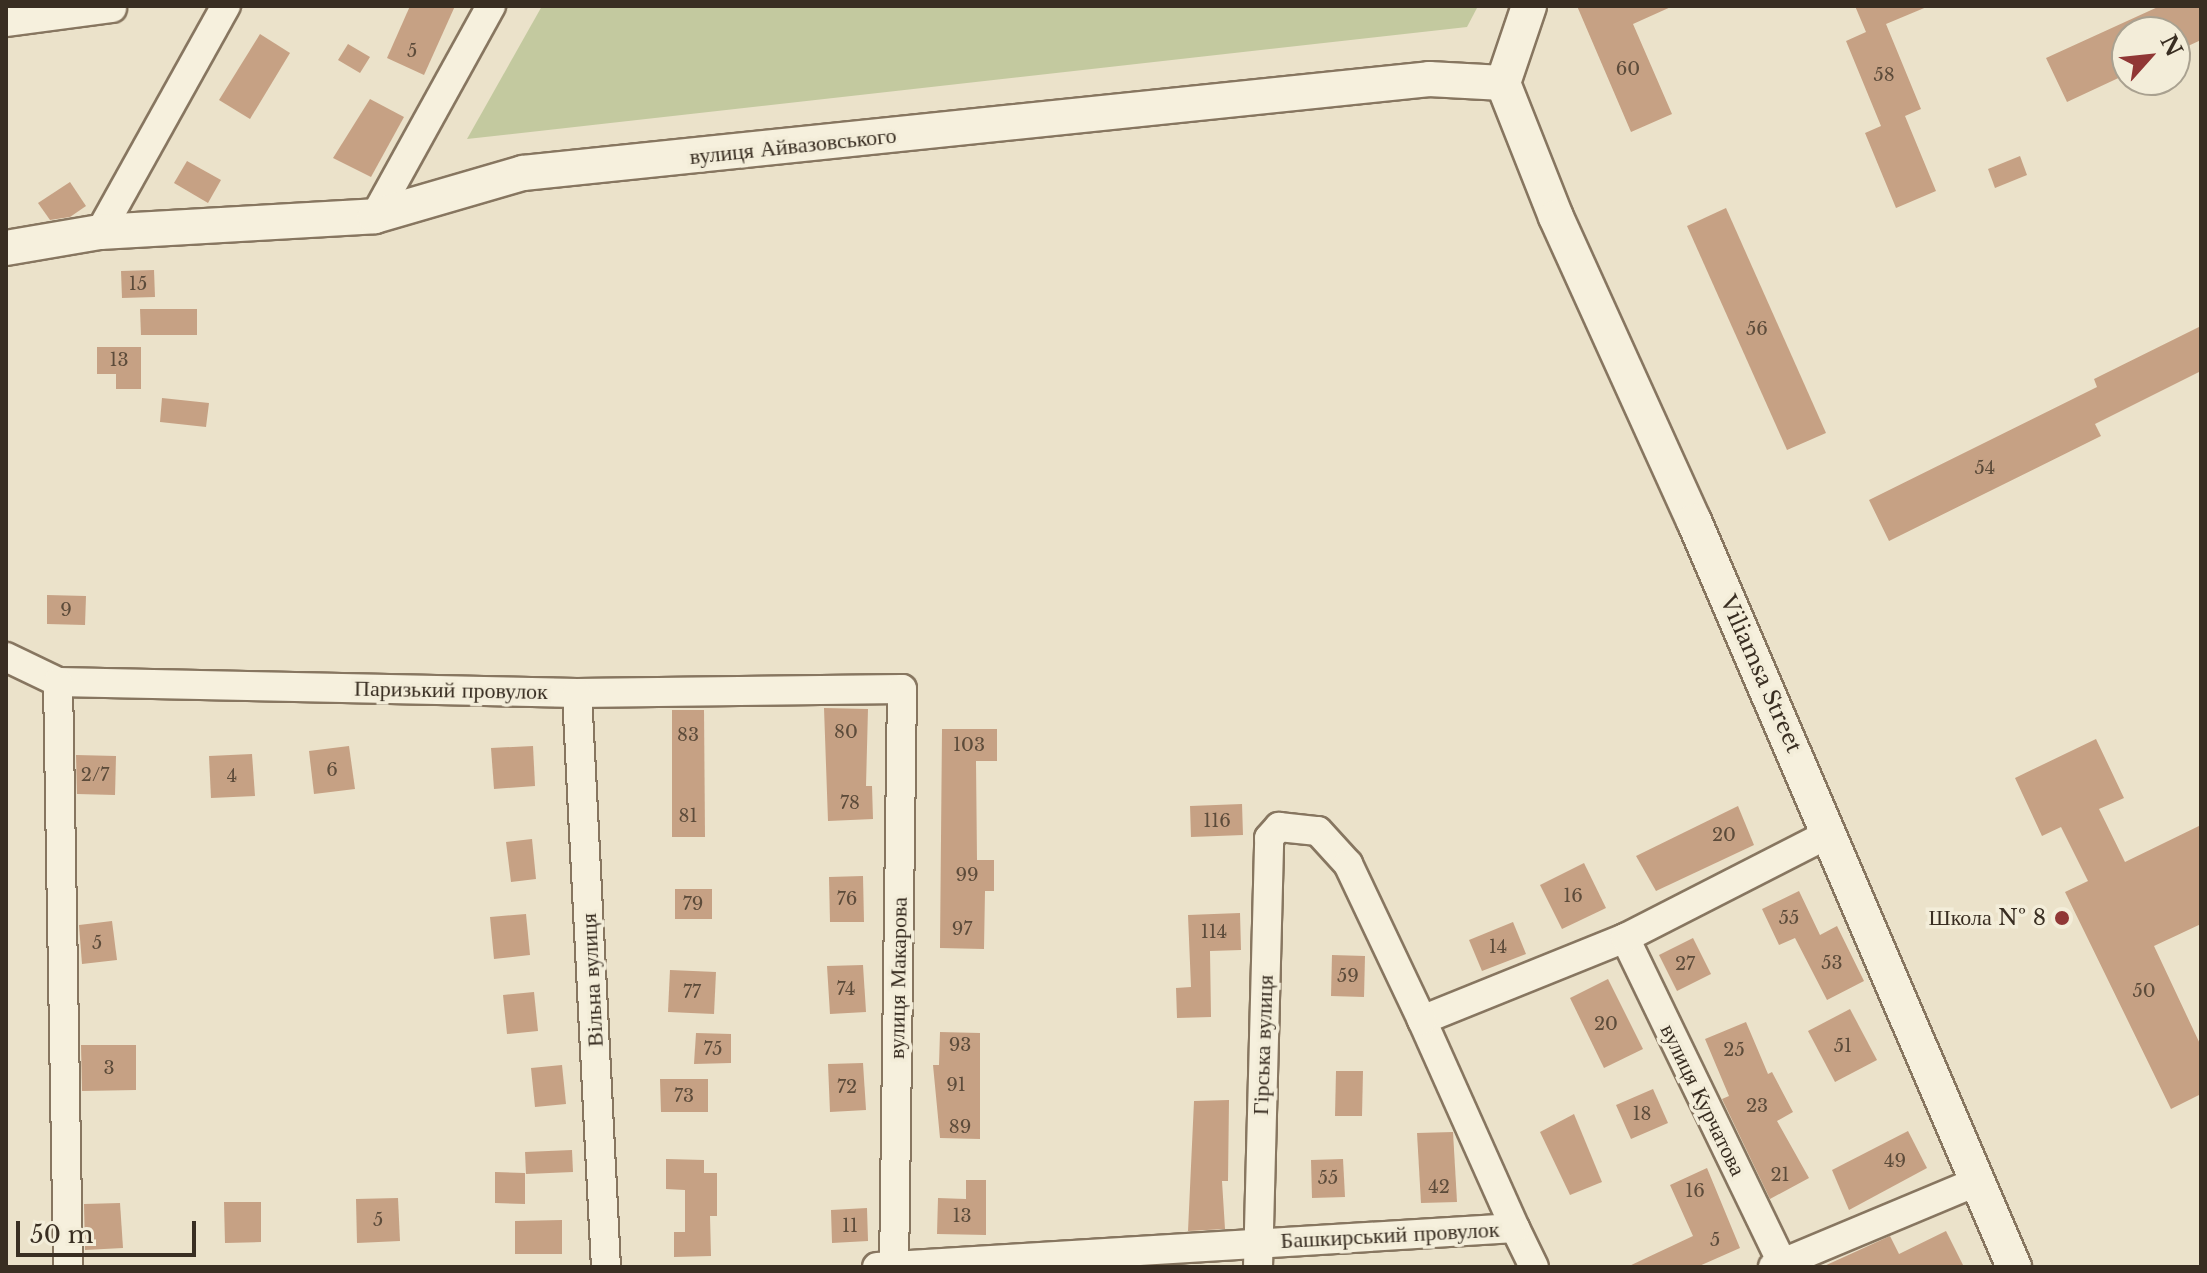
<!DOCTYPE html>
<meta charset="utf-8">
<style>
body{margin:0}
#map{position:relative;width:2207px;height:1273px;overflow:hidden;background:#ebe2ca;font-family:"Libre Baskerville",serif}
div>[style]{position:absolute}
.green>*{inset:0;background:#c3c99f}
.building>*{inset:0;background:#c6a184}
.roads{filter:drop-shadow(2px 0 #877660) drop-shadow(-2px 0 #877660) drop-shadow(0 2px #877660) drop-shadow(0 -2px #877660)}
.minor>*{height:28px;margin:-14px;padding:0 14px;transform-origin:14px;border-radius:14px;background:#f6f0dd}
.tertiary>*{height:34px;margin:-17px;padding:0 17px;transform-origin:17px;border-radius:17px;background:#f6f0dd}
.dots>*{width:22px;height:22px;translate:-50% -50%;box-sizing:border-box;border:4px solid #f3edd9;border-radius:50%}
span{translate:-50% -50%;white-space:nowrap;text-align:center;line-height:1.15;-webkit-text-stroke:7px #f3edd9;paint-order:stroke}
.number-label{font-size:18px;color:#5c4b3a}
.number-label span{-webkit-text-stroke-width:0}
.street-label{font-size:22px;color:#392e22}
.poi-label{font-size:22px;color:#392e22}
.right{translate:-100% -50%;text-align:right}
.frame{position:absolute;inset:0;border:8px solid #392e22;pointer-events:none}
.north{position:absolute;left:2111px;top:16px;width:80px;height:80px;box-sizing:border-box;background:#f3edd9;border:2px solid #a9a190;border-radius:50%;rotate:63deg;font-size:22px;font-weight:700;line-height:32px;text-align:center;color:#392e22}
.north::after{content:'';display:block;margin:auto;width:28px;height:36px;background:#903735;clip-path:polygon(50% 0,100% 100%,50% 72%,0 100%)}
.scale{position:absolute;left:16px;top:1221px;width:180px;height:36px;box-sizing:border-box;border:4px solid #392e22;border-top:0;padding-left:10px;font-size:24px;line-height:28px;white-space:nowrap;color:#392e22;-webkit-text-stroke:6px #f3edd9;paint-order:stroke}
</style>
<div id="map">
<div class="green">
<div style="clip-path:polygon(542px 6px,1478px 6px,1467px 27px,467px 139px)"></div>
</div>
<div class="building">
<div style="clip-path:polygon(410px 6px,455px 6px,424px 75px,387px 58px)"></div>
<div style="clip-path:polygon(1577px 6px,1673px 6px,1633px 24px,1672px 114px,1631px 132px)"></div>
<div style="clip-path:polygon(1855px 6px,1929px 6px,1886px 24px,1921px 109px,1905px 116px,1936px 191px,1896px 208px,1865px 133px,1881px 126px,1846px 41px,1866px 32px)"></div>
<div style="clip-path:polygon(2160px 6px,2201px 6px,2201px 40px,2175px 52px,2175px 32px,2127px 32px,2127px 74px,2067px 102px,2046px 58px)"></div>
<div style="clip-path:polygon(260px 34px,290px 53px,250px 119px,219px 100px)"></div>
<div style="clip-path:polygon(348px 44px,370px 57px,360px 73px,338px 60px)"></div>
<div style="clip-path:polygon(370px 99px,404px 117px,371px 177px,333px 158px)"></div>
<div style="clip-path:polygon(2020px 156px,2027px 175px,1995px 188px,1988px 169px)"></div>
<div style="clip-path:polygon(187px 161px,221px 180px,208px 203px,174px 183px)"></div>
<div style="clip-path:polygon(70px 182px,86px 206px,70px 217px,50px 220px,38px 203px)"></div>
<div style="clip-path:polygon(1726px 208px,1826px 433px,1787px 450px,1687px 226px)"></div>
<div style="clip-path:polygon(154px 270px,155px 297px,122px 298px,121px 271px)"></div>
<div style="clip-path:polygon(140px 309px,197px 309px,197px 335px,141px 335px)"></div>
<div style="clip-path:polygon(2201px 326px,2201px 371px,2095px 424px,2101px 436px,1889px 541px,1869px 500px,2097px 387px,2094px 379px)"></div>
<div style="clip-path:polygon(97px 347px,141px 347px,141px 389px,116px 389px,116px 374px,97px 374px)"></div>
<div style="clip-path:polygon(162px 398px,209px 403px,206px 427px,160px 422px)"></div>
<div style="clip-path:polygon(47px 595px,86px 596px,85px 625px,47px 624px)"></div>
<div style="clip-path:polygon(824px 708px,868px 709px,866px 786px,872px 786px,873px 819px,828px 821px)"></div>
<div style="clip-path:polygon(672px 710px,704px 710px,705px 837px,672px 837px)"></div>
<div style="clip-path:polygon(942px 729px,997px 729px,997px 761px,976px 761px,977px 860px,994px 860px,994px 891px,985px 891px,984px 949px,940px 948px)"></div>
<div style="clip-path:polygon(2096px 739px,2124px 798px,2099px 809px,2125px 862px,2201px 825px,2201px 924px,2154px 946px,2201px 1046px,2201px 1094px,2171px 1109px,2065px 892px,2088px 881px,2061px 827px,2042px 836px,2015px 778px)"></div>
<div style="clip-path:polygon(349px 746px,355px 789px,314px 794px,309px 751px)"></div>
<div style="clip-path:polygon(533px 746px,535px 786px,494px 789px,491px 748px)"></div>
<div style="clip-path:polygon(252px 754px,255px 796px,211px 798px,209px 756px)"></div>
<div style="clip-path:polygon(76px 755px,116px 756px,115px 795px,77px 794px)"></div>
<div style="clip-path:polygon(1242px 804px,1243px 835px,1191px 837px,1190px 806px)"></div>
<div style="clip-path:polygon(1738px 806px,1754px 845px,1656px 891px,1636px 856px)"></div>
<div style="clip-path:polygon(532px 839px,536px 879px,511px 882px,506px 842px)"></div>
<div style="clip-path:polygon(1584px 863px,1606px 908px,1562px 929px,1540px 885px)"></div>
<div style="clip-path:polygon(863px 876px,864px 922px,830px 922px,829px 877px)"></div>
<div style="clip-path:polygon(675px 889px,712px 889px,712px 919px,675px 919px)"></div>
<div style="clip-path:polygon(1799px 891px,1820px 935px,1837px 926px,1864px 981px,1827px 1000px,1795px 938px,1779px 945px,1762px 909px)"></div>
<div style="clip-path:polygon(1240px 913px,1241px 950px,1210px 951px,1211px 1017px,1177px 1018px,1176px 988px,1191px 987px,1188px 915px)"></div>
<div style="clip-path:polygon(526px 914px,530px 955px,494px 959px,490px 917px)"></div>
<div style="clip-path:polygon(112px 921px,117px 960px,82px 964px,79px 925px)"></div>
<div style="clip-path:polygon(1513px 922px,1526px 954px,1482px 971px,1469px 940px)"></div>
<div style="clip-path:polygon(1693px 938px,1711px 974px,1677px 991px,1659px 955px)"></div>
<div style="clip-path:polygon(1332px 955px,1365px 956px,1364px 997px,1331px 996px)"></div>
<div style="clip-path:polygon(863px 965px,866px 1012px,830px 1014px,827px 966px)"></div>
<div style="clip-path:polygon(670px 970px,716px 972px,714px 1014px,668px 1012px)"></div>
<div style="clip-path:polygon(1608px 979px,1643px 1049px,1604px 1068px,1570px 998px)"></div>
<div style="clip-path:polygon(534px 992px,538px 1031px,507px 1034px,503px 995px)"></div>
<div style="clip-path:polygon(1850px 1009px,1877px 1060px,1835px 1082px,1808px 1031px)"></div>
<div style="clip-path:polygon(1746px 1022px,1768px 1074px,1772px 1072px,1793px 1112px,1777px 1121px,1809px 1178px,1770px 1199px,1722px 1099px,1729px 1096px,1705px 1039px)"></div>
<div style="clip-path:polygon(940px 1032px,980px 1033px,980px 1139px,940px 1138px,933px 1065px,939px 1065px)"></div>
<div style="clip-path:polygon(696px 1033px,731px 1034px,731px 1063px,694px 1064px)"></div>
<div style="clip-path:polygon(81px 1045px,136px 1045px,136px 1090px,82px 1091px)"></div>
<div style="clip-path:polygon(863px 1063px,866px 1110px,830px 1112px,828px 1064px)"></div>
<div style="clip-path:polygon(562px 1065px,566px 1104px,535px 1107px,531px 1068px)"></div>
<div style="clip-path:polygon(1336px 1071px,1363px 1071px,1362px 1116px,1335px 1116px)"></div>
<div style="clip-path:polygon(660px 1079px,708px 1079px,708px 1112px,661px 1112px)"></div>
<div style="clip-path:polygon(1653px 1089px,1668px 1123px,1631px 1139px,1616px 1105px)"></div>
<div style="clip-path:polygon(1229px 1100px,1228px 1181px,1222px 1181px,1225px 1229px,1188px 1231px,1194px 1101px)"></div>
<div style="clip-path:polygon(1574px 1114px,1602px 1182px,1570px 1195px,1540px 1132px)"></div>
<div style="clip-path:polygon(1908px 1131px,1927px 1168px,1849px 1210px,1832px 1170px)"></div>
<div style="clip-path:polygon(1453px 1132px,1457px 1202px,1421px 1203px,1417px 1133px)"></div>
<div style="clip-path:polygon(572px 1150px,573px 1172px,526px 1174px,525px 1152px)"></div>
<div style="clip-path:polygon(666px 1159px,704px 1160px,704px 1173px,717px 1173px,717px 1216px,710px 1216px,711px 1256px,674px 1257px,674px 1232px,685px 1232px,685px 1190px,666px 1189px)"></div>
<div style="clip-path:polygon(1343px 1159px,1345px 1197px,1312px 1198px,1311px 1160px)"></div>
<div style="clip-path:polygon(1707px 1168px,1740px 1248px,1697px 1267px,1627px 1267px,1693px 1236px,1670px 1185px)"></div>
<div style="clip-path:polygon(495px 1172px,525px 1173px,525px 1204px,495px 1203px)"></div>
<div style="clip-path:polygon(966px 1180px,986px 1180px,986px 1235px,937px 1234px,938px 1198px,966px 1199px)"></div>
<div style="clip-path:polygon(398px 1198px,400px 1241px,357px 1243px,356px 1199px)"></div>
<div style="clip-path:polygon(224px 1202px,261px 1202px,261px 1242px,225px 1243px)"></div>
<div style="clip-path:polygon(120px 1203px,123px 1248px,85px 1250px,84px 1204px)"></div>
<div style="clip-path:polygon(867px 1208px,868px 1241px,832px 1243px,831px 1210px)"></div>
<div style="clip-path:polygon(562px 1220px,562px 1254px,515px 1254px,515px 1221px)"></div>
<div style="clip-path:polygon(1946px 1231px,1964px 1267px,1822px 1267px,1890px 1236px,1899px 1254px)"></div>
</div>
<div class="roads">
<div class="minor">
<div style="left:6px;top:22px;width:107px;rotate:-7.5deg"></div>
<div style="left:375px;top:216px;width:240px;rotate:-61.1deg"></div>
<div style="left:100px;top:232px;width:259px;rotate:-60.9deg"></div>
<div style="left:6px;top:657px;width:58px;rotate:25.7deg"></div>
<div style="left:58px;top:682px;width:519px;rotate:1.21deg"></div>
<div style="left:577px;top:693px;width:325px;rotate:-0.7deg"></div>
<div style="left:902px;top:689px;width:578px;rotate:90.79deg"></div>
<div style="left:58px;top:682px;width:585px;rotate:89.02deg"></div>
<div style="left:577px;top:693px;width:575px;rotate:87.11deg"></div>
<div style="left:1625px;top:938px;width:361px;rotate:64.2deg"></div>
<div style="left:1515px;top:1228px;width:43px;rotate:64deg"></div>
<div style="left:877px;top:1267px;width:639px;rotate:-3.5deg"></div>
<div style="left:1515px;top:1228px;width:228px;rotate:-114.1deg"></div>
<div style="left:1422px;top:1020px;width:219px;rotate:-22deg"></div>
<div style="left:1625px;top:938px;width:230px;rotate:-27.1deg"></div>
<div style="left:1258px;top:1267px;width:429px;rotate:-88.5deg"></div>
<div style="left:1269px;top:838px;width:15px;rotate:-48deg"></div>
<div style="left:1279px;top:827px;width:39px;rotate:6deg"></div>
<div style="left:1318px;top:831px;width:45px;rotate:47.7deg"></div>
<div style="left:1348px;top:864px;width:173px;rotate:64.6deg"></div>
<div style="left:1773px;top:1267px;width:220px;rotate:-22.7deg"></div>
</div>
<div class="tertiary">
<div style="left:1503px;top:83px;width:144px;rotate:68.4deg"></div>
<div style="left:1556px;top:217px;width:334px;rotate:65.6deg"></div>
<div style="left:1694px;top:521px;width:812px;rotate:66.78deg"></div>
<div style="left:1503px;top:83px;width:81px;rotate:-71.3deg"></div>
<div style="left:6px;top:248px;width:95px;rotate:-9.7deg"></div>
<div style="left:100px;top:232px;width:275px;rotate:-3.3deg"></div>
<div style="left:375px;top:216px;width:154px;rotate:-16.2deg"></div>
<div style="left:523px;top:173px;width:911px;rotate:-5.92deg"></div>
<div style="left:1429px;top:79px;width:74px;rotate:3.1deg"></div>
</div>
</div>
<div class="dots">
<div style="left:2062px;top:918px;background:#903735"></div>
</div>
<div class="number-label">
<span style="left:412px;top:51px">5</span>
<span style="left:1628px;top:69px">60</span>
<span style="left:1884px;top:75px">58</span>
<span style="left:138px;top:284px">15</span>
<span style="left:1757px;top:329px">56</span>
<span style="left:119px;top:360px">13</span>
<span style="left:1985px;top:468px">54</span>
<span style="left:66px;top:610px">9</span>
<span style="left:846px;top:732px">80</span>
<span style="left:688px;top:735px">83</span>
<span style="left:969px;top:745px">103</span>
<span style="left:332px;top:770px">6</span>
<span style="left:95px;top:775px">2/7</span>
<span style="left:232px;top:776px">4</span>
<span style="left:850px;top:803px">78</span>
<span style="left:688px;top:816px">81</span>
<span style="left:1217px;top:821px">116</span>
<span style="left:1724px;top:835px">20</span>
<span style="left:967px;top:875px">99</span>
<span style="left:1573px;top:896px">16</span>
<span style="left:847px;top:899px">76</span>
<span style="left:693px;top:904px">79</span>
<span style="left:1789px;top:918px">55</span>
<span style="left:962px;top:929px">97</span>
<span style="left:1214px;top:932px">114</span>
<span style="left:97px;top:943px">5</span>
<span style="left:1498px;top:947px">14</span>
<span style="left:1832px;top:963px">53</span>
<span style="left:1685px;top:964px">27</span>
<span style="left:1348px;top:976px">59</span>
<span style="left:846px;top:989px">74</span>
<span style="left:2144px;top:991px">50</span>
<span style="left:692px;top:992px">77</span>
<span style="left:1606px;top:1024px">20</span>
<span style="left:960px;top:1045px">93</span>
<span style="left:1843px;top:1046px">51</span>
<span style="left:713px;top:1049px">75</span>
<span style="left:1734px;top:1050px">25</span>
<span style="left:109px;top:1068px">3</span>
<span style="left:956px;top:1085px">91</span>
<span style="left:847px;top:1087px">72</span>
<span style="left:684px;top:1096px">73</span>
<span style="left:1757px;top:1106px">23</span>
<span style="left:1642px;top:1114px">18</span>
<span style="left:960px;top:1127px">89</span>
<span style="left:1895px;top:1161px">49</span>
<span style="left:1780px;top:1175px">21</span>
<span style="left:1328px;top:1178px">55</span>
<span style="left:1439px;top:1187px">42</span>
<span style="left:1695px;top:1191px">16</span>
<span style="left:962px;top:1216px">13</span>
<span style="left:378px;top:1220px">5</span>
<span style="left:850px;top:1226px">11</span>
<span style="left:1715px;top:1240px">5</span>
</div>
<div class="street-label">
<span style="left:793px;top:146px;rotate:-6deg">вулиця Айвазовського</span>
<span style="left:1761px;top:674px;rotate:66deg">Viliamsa Street</span>
<span style="left:451px;top:690px;rotate:1deg">Паризький провулок</span>
<span style="left:898px;top:978px;rotate:-89deg">вулиця Макарова</span>
<span style="left:592px;top:980px;rotate:-93deg">Вільна вулиця</span>
<span style="left:1263px;top:1045px;rotate:-88deg">Гірська вулиця</span>
<span style="left:1703px;top:1100px;rotate:64deg">вулиця Курчатова</span>
<span style="left:1390px;top:1235px;rotate:-3deg">Башкирський провулок</span>
</div>
<div class="poi-label">
<span class="right" style="left:2046px;top:918px">Школа № 8</span>
</div>
<div class="frame"></div>
<div class="north">N</div>
<div class="scale">50 m</div>
</div>
